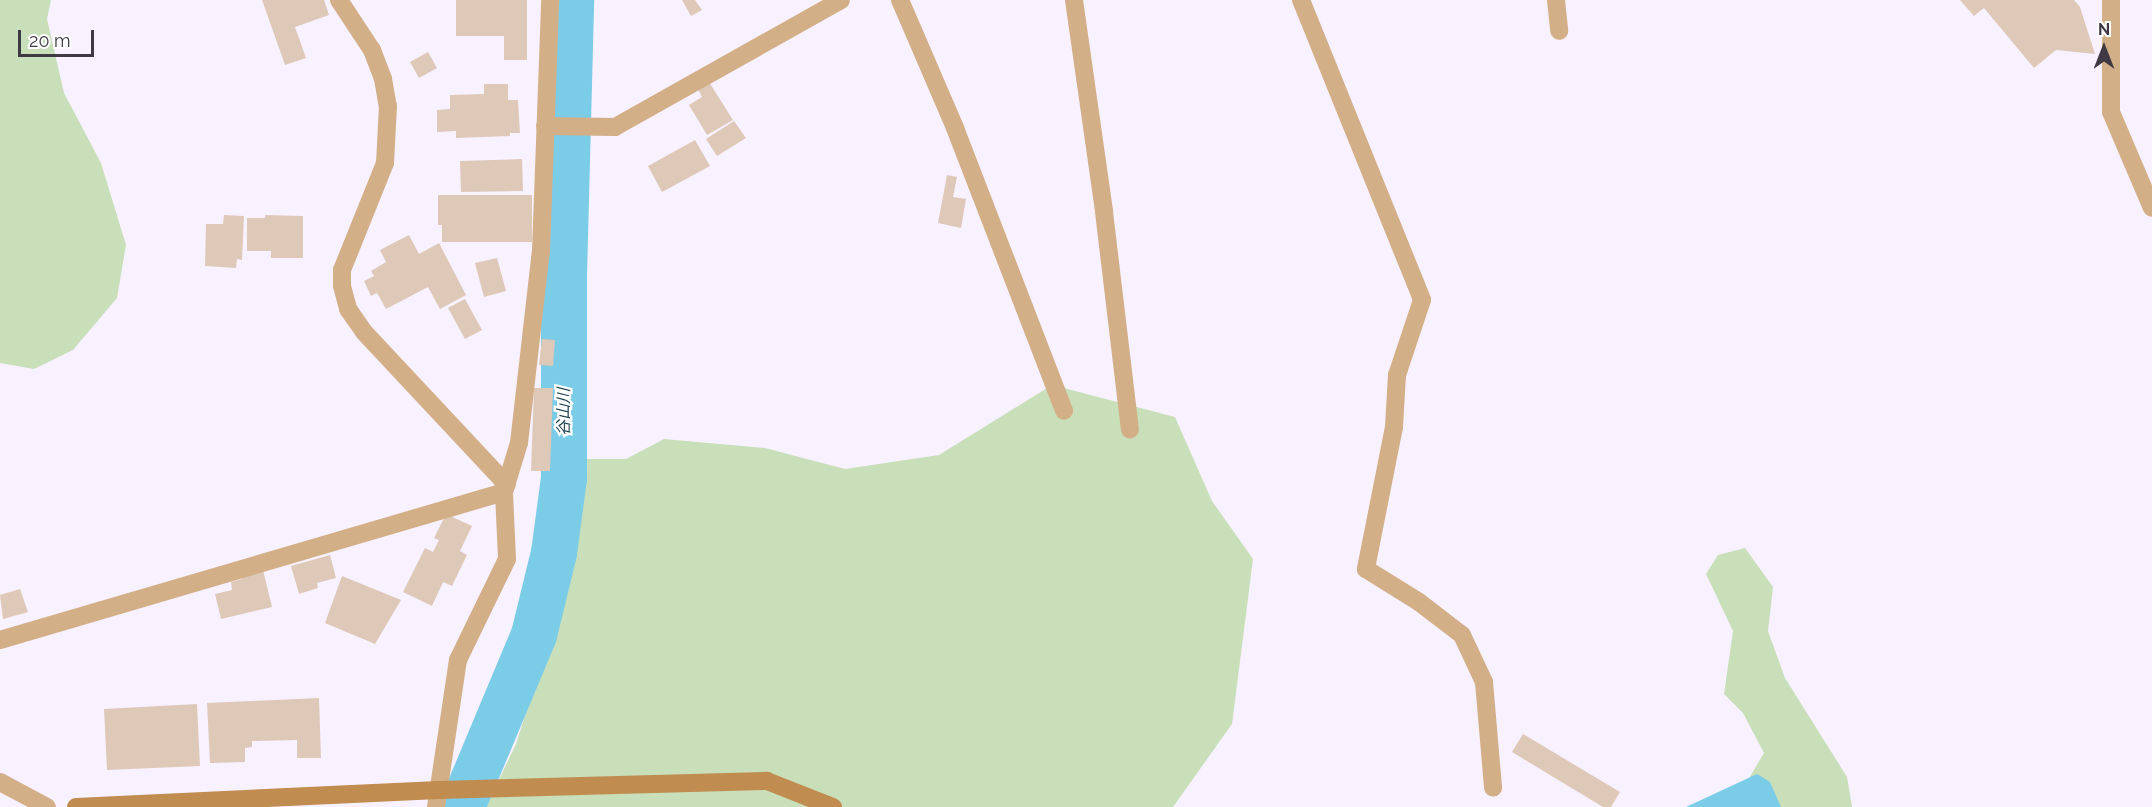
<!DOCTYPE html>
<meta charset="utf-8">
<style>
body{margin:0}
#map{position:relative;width:2152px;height:807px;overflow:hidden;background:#f8f1ff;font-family:Raleway,"Noto Sans JP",sans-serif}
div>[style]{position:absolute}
.green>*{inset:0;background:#c8dfba}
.water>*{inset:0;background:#7bcce7}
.river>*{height:46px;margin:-23px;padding:0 23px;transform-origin:23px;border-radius:23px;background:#7bcce7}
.building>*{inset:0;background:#dec8b8}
.street>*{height:18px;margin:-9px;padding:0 9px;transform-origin:9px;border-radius:9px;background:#d3af88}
.secondary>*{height:18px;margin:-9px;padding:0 9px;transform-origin:9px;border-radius:9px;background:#c08c4f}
span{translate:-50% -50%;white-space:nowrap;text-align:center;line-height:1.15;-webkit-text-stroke:4.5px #fff;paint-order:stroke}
.water-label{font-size:16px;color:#204551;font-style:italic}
.north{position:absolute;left:2074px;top:18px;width:60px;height:60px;-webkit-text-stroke:4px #fff;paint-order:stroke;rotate:0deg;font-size:16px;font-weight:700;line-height:24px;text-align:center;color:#3e3942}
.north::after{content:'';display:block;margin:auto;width:21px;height:27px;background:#3e3942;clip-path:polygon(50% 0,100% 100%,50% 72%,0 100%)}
.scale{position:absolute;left:18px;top:30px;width:76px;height:27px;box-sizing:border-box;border:3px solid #3e3942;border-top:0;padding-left:8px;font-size:18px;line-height:21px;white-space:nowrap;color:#3e3942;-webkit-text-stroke:4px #fff;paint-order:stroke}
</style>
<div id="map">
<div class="green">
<div style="clip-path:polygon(0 0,51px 0,47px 19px,64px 93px,101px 163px,126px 245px,117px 298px,73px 350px,34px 369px,0 363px)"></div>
<div style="clip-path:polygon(1052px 385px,1175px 417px,1212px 501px,1253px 559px,1232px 724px,1173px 807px,486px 807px,516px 744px,570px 575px,578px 459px,626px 459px,664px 439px,765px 448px,845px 469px,939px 455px)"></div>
<div style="clip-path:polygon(1745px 548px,1773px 587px,1768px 631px,1785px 678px,1847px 777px,1852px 807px,1732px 807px,1764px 753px,1743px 713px,1724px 694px,1733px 631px,1706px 574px,1718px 555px)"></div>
</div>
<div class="water">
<div style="clip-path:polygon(1757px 774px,1770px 782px,1781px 807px,1686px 807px)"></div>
</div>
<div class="river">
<div style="left:462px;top:807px;width:186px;rotate:-67.3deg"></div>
<div style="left:534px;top:635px;width:84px;rotate:-76.3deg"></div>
<div style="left:554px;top:553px;width:76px;rotate:-82.4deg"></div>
<div style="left:564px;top:478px;width:203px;rotate:-90deg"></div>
<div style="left:564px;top:275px;width:275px;rotate:-88.5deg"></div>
</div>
<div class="building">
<div style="clip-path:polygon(262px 0,324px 0,329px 15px,295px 27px,306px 58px,285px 65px)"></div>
<div style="clip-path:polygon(456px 0,527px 0,527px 60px,504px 60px,504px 36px,456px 36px)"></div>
<div style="clip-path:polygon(682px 0,695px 0,702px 10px,691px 16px)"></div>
<div style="clip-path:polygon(1960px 0,2074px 0,2080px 7px,2095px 54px,2056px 50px,2034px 68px,1984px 8px,1974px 16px)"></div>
<div style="clip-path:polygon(428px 52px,437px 68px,419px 78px,410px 62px)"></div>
<div style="clip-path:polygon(709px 82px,733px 120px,707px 135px,689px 105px,702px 97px,698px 89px)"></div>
<div style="clip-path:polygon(484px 84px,508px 84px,508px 100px,518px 100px,520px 133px,510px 133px,510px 136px,456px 138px,456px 131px,437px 132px,437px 110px,450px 109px,450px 95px,484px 94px)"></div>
<div style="clip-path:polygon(734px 121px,746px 138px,717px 156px,706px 139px)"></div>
<div style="clip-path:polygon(695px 140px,710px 166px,662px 192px,648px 166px)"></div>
<div style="clip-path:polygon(522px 159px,523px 191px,461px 192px,460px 161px)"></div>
<div style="clip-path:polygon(947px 175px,957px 177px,953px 197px,966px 199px,961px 228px,938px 223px)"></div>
<div style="clip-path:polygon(438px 195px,532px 195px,532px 242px,442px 242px,442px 225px,438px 225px)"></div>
<div style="clip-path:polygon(224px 215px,244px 216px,242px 260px,237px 259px,236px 268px,205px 266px,206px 224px,223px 224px)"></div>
<div style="clip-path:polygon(265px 215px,303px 216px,303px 258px,271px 258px,271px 251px,247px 251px,247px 218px,265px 218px)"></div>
<div style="clip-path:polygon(409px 235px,419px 254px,439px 243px,466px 295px,440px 309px,428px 287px,386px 309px,377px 293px,371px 296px,364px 281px,374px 276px,371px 271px,386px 262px,380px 250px)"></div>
<div style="clip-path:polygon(497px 258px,506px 291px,484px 297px,475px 263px)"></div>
<div style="clip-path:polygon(465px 299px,482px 330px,465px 339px,448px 308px)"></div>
<div style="clip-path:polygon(542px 339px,555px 340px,553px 366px,539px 365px)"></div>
<div style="clip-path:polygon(534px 388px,553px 388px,550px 471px,531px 471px)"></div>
<div style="clip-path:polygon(446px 514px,472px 526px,460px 551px,467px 555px,452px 586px,443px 582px,432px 606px,403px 592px,425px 548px,433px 552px,439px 540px,434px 538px)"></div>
<div style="clip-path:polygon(330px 555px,336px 578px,317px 583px,318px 588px,299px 594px,291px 566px)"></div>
<div style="clip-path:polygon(263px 570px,272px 607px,221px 619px,215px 594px,232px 590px,231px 582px,242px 579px,241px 575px)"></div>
<div style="clip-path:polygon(342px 576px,401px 600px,375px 644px,325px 623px)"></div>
<div style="clip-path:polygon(20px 589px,28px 612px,3px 619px,0 595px)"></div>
<div style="clip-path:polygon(319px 698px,321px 758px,297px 758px,297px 740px,252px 741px,252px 747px,245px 748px,245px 762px,210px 763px,207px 703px)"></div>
<div style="clip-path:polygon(197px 704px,200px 766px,107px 770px,104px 709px)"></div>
<div style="clip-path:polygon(1523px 734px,1620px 792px,1611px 807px,1603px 807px,1512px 752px)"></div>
</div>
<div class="street">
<div style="left:339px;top:0;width:60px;rotate:56.6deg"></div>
<div style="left:372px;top:50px;width:31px;rotate:69deg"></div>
<div style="left:383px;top:79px;width:27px;rotate:80deg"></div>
<div style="left:388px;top:106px;width:57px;rotate:93deg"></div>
<div style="left:385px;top:163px;width:115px;rotate:111.9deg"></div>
<div style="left:342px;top:270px;width:16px;rotate:90deg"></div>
<div style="left:342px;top:286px;width:24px;rotate:75deg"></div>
<div style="left:348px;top:309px;width:28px;rotate:55deg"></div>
<div style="left:364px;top:332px;width:209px;rotate:46.9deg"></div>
<div style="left:900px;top:0;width:139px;rotate:66.7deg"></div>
<div style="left:955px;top:128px;width:303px;rotate:68.9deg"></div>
<div style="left:1074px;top:0;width:214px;rotate:81.9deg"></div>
<div style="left:1104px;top:212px;width:219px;rotate:83.2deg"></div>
<div style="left:1301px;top:0;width:323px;rotate:68deg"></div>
<div style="left:1422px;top:300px;width:79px;rotate:108.4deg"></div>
<div style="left:1397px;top:375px;width:52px;rotate:93.3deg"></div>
<div style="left:1394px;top:427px;width:145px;rotate:101.2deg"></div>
<div style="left:1366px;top:569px;width:62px;rotate:31.9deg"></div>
<div style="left:1419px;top:602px;width:54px;rotate:37.5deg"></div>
<div style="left:1462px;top:635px;width:52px;rotate:64.9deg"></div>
<div style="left:1484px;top:682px;width:106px;rotate:85.1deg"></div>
<div style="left:1556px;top:0;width:31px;rotate:84deg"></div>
<div style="left:2111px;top:0;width:112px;rotate:90deg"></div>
<div style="left:2111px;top:112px;width:104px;rotate:66.9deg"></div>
<div style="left:545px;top:126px;width:70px;rotate:0.8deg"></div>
<div style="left:615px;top:127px;width:259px;rotate:-29.3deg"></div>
<div style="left:0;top:640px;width:525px;rotate:-16.36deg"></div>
<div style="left:0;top:782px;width:53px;rotate:28deg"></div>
<div style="left:436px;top:807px;width:149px;rotate:-81.5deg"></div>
<div style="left:458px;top:660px;width:112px;rotate:-64.1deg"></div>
<div style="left:507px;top:559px;width:67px;rotate:-92.6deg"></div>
<div style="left:504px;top:492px;width:51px;rotate:-73deg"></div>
<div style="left:519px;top:443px;width:193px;rotate:-83.5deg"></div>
<div style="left:541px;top:251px;width:251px;rotate:-87.9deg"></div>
</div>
<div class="secondary">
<div style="left:76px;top:807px;width:363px;rotate:-2.7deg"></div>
<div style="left:439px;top:790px;width:328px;rotate:-1.6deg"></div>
<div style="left:767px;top:781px;width:71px;rotate:21.5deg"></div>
</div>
<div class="water-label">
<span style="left:564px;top:412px;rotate:-90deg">谷山川</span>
</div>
<div class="north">N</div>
<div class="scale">20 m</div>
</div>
